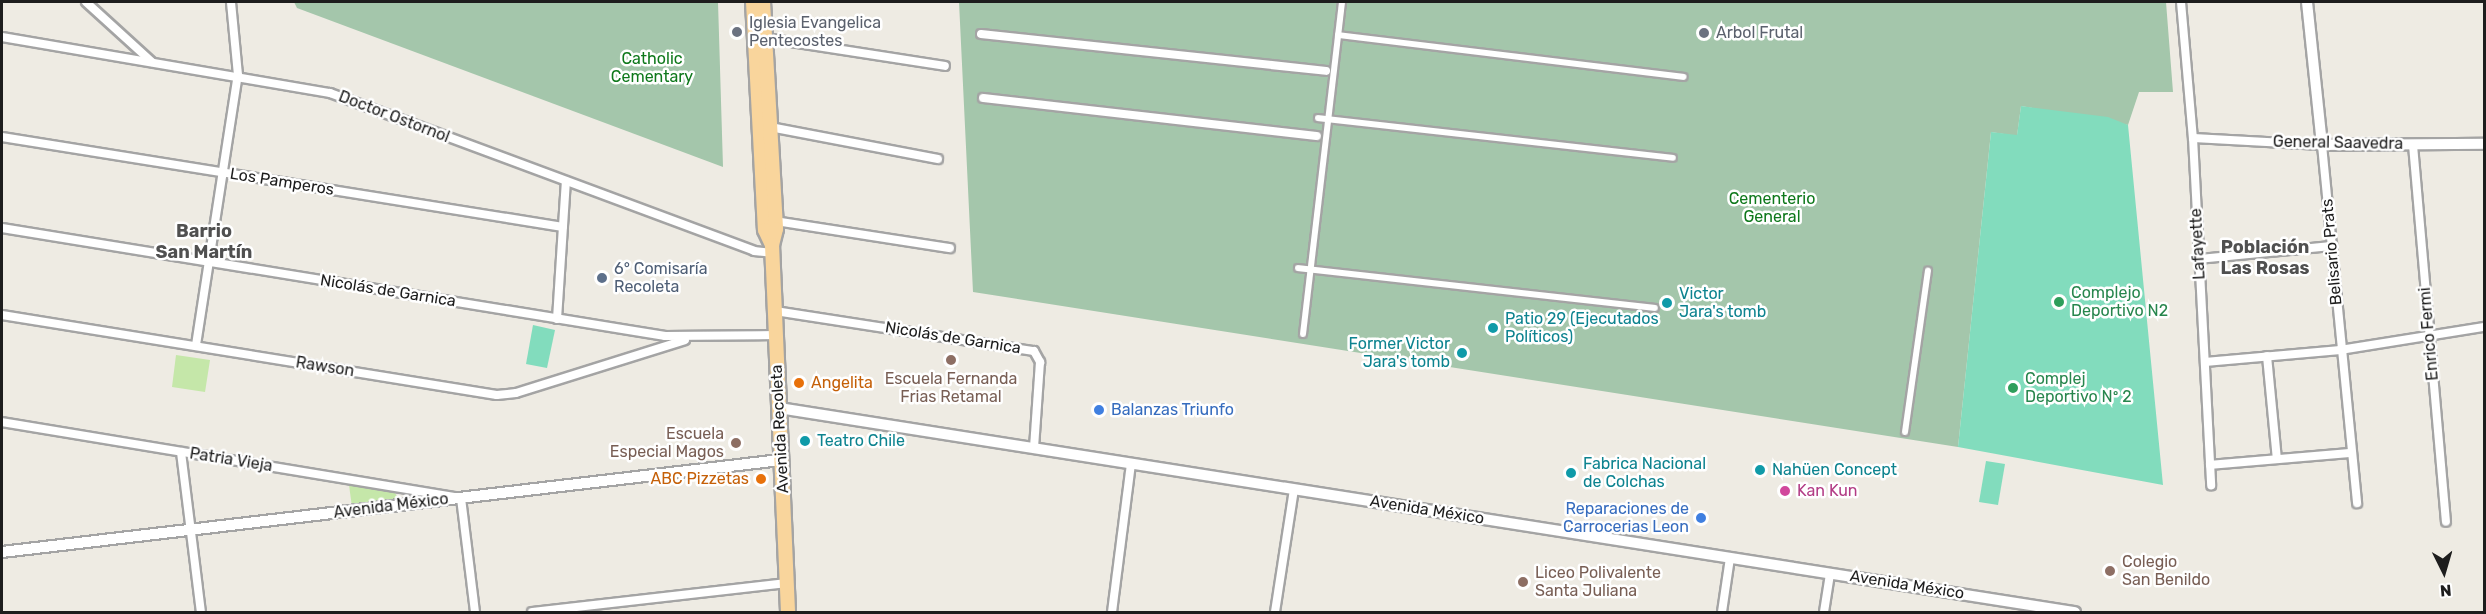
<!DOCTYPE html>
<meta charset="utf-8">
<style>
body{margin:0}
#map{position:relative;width:2486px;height:614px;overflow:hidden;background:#eeebe3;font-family:Rubik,sans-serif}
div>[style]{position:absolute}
.grass>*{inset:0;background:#c5e7a9}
.cemetery>*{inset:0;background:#a4c6ab}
.pitch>*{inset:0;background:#82dcbd}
.roads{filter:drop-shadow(2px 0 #a4a4a4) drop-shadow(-2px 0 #a4a4a4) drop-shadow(0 2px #a4a4a4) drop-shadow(0 -2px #a4a4a4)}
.pedestrian>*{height:6px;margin:-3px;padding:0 3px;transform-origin:3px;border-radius:3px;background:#fff}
.minor>*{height:8px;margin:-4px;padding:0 4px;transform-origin:4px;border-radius:4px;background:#fff}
.tertiary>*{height:10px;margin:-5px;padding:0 5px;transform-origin:5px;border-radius:5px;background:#fff}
.primary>*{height:14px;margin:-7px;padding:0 7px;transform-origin:7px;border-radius:7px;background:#f9d59c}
.dots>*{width:16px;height:16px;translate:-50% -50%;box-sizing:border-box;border:3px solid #fff;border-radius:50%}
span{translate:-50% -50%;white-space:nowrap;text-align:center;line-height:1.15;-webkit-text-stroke:5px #fff;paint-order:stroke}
.worship-label{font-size:16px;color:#5b616d}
.left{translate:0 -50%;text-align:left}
.park-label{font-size:16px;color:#0e781b}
.street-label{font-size:16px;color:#1d1d1d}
.service-label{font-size:16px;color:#4e5e75}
.leisure-label{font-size:16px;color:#27864d}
.culture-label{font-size:16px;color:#0d838f}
.right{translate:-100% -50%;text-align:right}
.education-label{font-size:16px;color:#785e54}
.food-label{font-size:16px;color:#c56008}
.shop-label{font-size:16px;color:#366cbe}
.hotel-label{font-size:16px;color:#b23c85}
.neighbourhood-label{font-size:18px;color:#505050;font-weight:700}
.frame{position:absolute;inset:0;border:3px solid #1d1d1d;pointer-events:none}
.north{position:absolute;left:2414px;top:542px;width:60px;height:60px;-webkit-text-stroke:4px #fff;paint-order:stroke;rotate:175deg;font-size:16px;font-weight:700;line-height:24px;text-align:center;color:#1d1d1d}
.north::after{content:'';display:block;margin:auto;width:21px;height:27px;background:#1d1d1d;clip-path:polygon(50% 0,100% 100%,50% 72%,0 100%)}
</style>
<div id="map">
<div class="grass">
<div style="clip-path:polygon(176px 355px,210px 360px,205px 392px,172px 387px)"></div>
<div style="clip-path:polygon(349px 485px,393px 491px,399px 498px,352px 507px)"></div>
</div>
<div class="cemetery">
<div style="clip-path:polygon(294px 2px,718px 2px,723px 167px,297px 8px)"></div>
<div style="clip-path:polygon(959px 2px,2166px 2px,2173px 92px,2139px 92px,2128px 125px,2021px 106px,2017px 136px,1991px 132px,1958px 447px,973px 292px)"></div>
</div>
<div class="pitch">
<div style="clip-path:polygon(2021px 106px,2108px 117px,2128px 125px,2163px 485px,1958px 447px,1991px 132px,2017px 135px)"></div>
<div style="clip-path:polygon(533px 325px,555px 330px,547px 368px,526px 364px)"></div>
<div style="clip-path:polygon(1986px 461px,2005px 464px,1998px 505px,1979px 502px)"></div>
</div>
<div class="roads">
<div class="pedestrian">
<div style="left:1338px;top:35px;width:348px;rotate:6.9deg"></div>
<div style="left:1318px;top:118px;width:357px;rotate:6.4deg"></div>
<div style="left:1298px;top:268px;width:359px;rotate:6.4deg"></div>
<div style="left:1303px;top:334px;width:334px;rotate:-83.3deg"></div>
<div style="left:1905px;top:432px;width:163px;rotate:-81.9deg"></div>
</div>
<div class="minor">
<div style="left:86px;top:2px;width:89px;rotate:42.3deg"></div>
<div style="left:2181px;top:2px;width:137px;rotate:85deg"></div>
<div style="left:2193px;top:138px;width:348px;rotate:87deg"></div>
<div style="left:981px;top:34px;width:347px;rotate:6.1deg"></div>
<div style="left:2px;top:37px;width:333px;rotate:9.7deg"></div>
<div style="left:330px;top:93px;width:452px;rotate:20.4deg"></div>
<div style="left:754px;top:251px;width:18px;rotate:6deg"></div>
<div style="left:765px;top:38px;width:182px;rotate:8.8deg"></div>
<div style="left:983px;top:98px;width:336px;rotate:6.5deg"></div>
<div style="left:770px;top:127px;width:171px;rotate:10.8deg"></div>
<div style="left:2px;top:137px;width:568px;rotate:9.11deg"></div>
<div style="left:2193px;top:138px;width:129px;rotate:3.1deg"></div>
<div style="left:2322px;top:145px;width:360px;rotate:84.4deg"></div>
<div style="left:2413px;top:145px;width:378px;rotate:85deg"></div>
<div style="left:775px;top:221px;width:177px;rotate:8.8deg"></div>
<div style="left:2px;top:228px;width:672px;rotate:9.25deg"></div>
<div style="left:665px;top:336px;width:111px;rotate:-0.5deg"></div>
<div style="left:2199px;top:259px;width:134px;rotate:-5.6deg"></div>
<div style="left:775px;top:311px;width:262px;rotate:8.8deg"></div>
<div style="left:1034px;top:351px;width:13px;rotate:61deg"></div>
<div style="left:1040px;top:362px;width:86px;rotate:94deg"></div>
<div style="left:2px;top:315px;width:501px;rotate:9.18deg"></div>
<div style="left:497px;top:395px;width:19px;rotate:-6deg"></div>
<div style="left:516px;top:393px;width:177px;rotate:-17.4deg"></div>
<div style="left:557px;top:319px;width:138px;rotate:-86.3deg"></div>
<div style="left:196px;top:345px;width:273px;rotate:-81.2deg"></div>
<div style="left:238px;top:75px;width:73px;rotate:-95.5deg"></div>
<div style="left:2267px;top:356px;width:103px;rotate:84.5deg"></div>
<div style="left:2205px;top:362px;width:136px;rotate:-5.1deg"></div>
<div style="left:2340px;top:350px;width:146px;rotate:-9.1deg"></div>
<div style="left:2px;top:422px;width:465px;rotate:9.4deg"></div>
<div style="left:461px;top:498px;width:115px;rotate:83deg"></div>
<div style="left:181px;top:452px;width:161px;rotate:82.9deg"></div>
<div style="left:2210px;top:465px;width:142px;rotate:-4.9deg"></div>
<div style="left:532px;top:612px;width:257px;rotate:-6.5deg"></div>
<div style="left:1112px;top:612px;width:149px;rotate:-82.7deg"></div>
<div style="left:1275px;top:612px;width:124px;rotate:-81.2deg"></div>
<div style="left:1722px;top:612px;width:55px;rotate:-81.6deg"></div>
<div style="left:1824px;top:612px;width:39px;rotate:-81deg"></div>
</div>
<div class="tertiary">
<div style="left:2307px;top:2px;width:144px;rotate:84deg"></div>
<div style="left:2322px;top:145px;width:162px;rotate:-0.4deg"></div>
<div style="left:779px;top:408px;width:1312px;rotate:8.95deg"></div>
<div style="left:2px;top:552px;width:784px;rotate:-6.74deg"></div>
</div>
<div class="primary">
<div style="left:753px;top:2px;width:228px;rotate:87deg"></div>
<div style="left:765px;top:230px;width:17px;rotate:65deg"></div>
<div style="left:763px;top:2px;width:227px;rotate:86.7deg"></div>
<div style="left:776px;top:229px;width:16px;rotate:104deg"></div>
<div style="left:772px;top:245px;width:367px;rotate:87.5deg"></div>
</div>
</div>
<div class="dots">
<div style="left:737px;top:32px;background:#6b7280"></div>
<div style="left:1704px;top:33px;background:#6b7280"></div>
<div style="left:602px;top:278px;background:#5c6f8a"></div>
<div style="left:2059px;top:302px;background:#2e9e5b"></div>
<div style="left:1667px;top:303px;background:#0f9aa8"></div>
<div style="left:1493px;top:328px;background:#0f9aa8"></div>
<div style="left:1462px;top:353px;background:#0f9aa8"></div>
<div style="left:951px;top:360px;background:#8d6e63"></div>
<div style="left:799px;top:383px;background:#e8710a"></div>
<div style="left:2013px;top:388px;background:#2e9e5b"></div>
<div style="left:1099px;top:410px;background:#3f7fe0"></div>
<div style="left:805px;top:441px;background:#0f9aa8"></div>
<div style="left:736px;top:443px;background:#8d6e63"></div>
<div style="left:1760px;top:470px;background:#0f9aa8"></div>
<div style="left:1571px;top:473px;background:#0f9aa8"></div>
<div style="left:761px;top:479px;background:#e8710a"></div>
<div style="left:1785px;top:491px;background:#d1479c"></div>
<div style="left:1701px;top:518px;background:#3f7fe0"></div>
<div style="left:2110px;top:571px;background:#8d6e63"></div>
<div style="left:1523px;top:582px;background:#8d6e63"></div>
</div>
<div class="worship-label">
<span class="left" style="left:749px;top:32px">Iglesia Evangelica<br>Pentecostes</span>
<span class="left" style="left:1716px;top:33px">Arbol Frutal</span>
</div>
<div class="park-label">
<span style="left:652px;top:68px">Catholic<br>Cementary</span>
<span style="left:1772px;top:208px">Cementerio<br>General</span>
</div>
<div class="street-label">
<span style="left:394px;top:117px;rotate:21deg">Doctor Ostornol</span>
<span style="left:2338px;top:143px;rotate:1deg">General Saavedra</span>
<span style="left:282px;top:182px;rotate:9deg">Los Pamperos</span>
<span style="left:2198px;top:244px;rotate:-93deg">Lafayette</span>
<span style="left:2332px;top:252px;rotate:-95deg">Belisario Prats</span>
<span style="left:388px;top:291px;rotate:9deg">Nicolás de Garnica</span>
<span style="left:2429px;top:334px;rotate:-95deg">Enrico Fermi</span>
<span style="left:953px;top:338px;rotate:9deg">Nicolás de Garnica</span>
<span style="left:325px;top:367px;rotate:9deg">Rawson</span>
<span style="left:780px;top:429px;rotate:-93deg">Avenida Recoleta</span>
<span style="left:231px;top:460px;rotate:9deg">Patria Vieja</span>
<span style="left:391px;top:506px;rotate:-7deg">Avenida México</span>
<span style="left:1427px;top:510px;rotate:9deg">Avenida México</span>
<span style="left:1907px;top:585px;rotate:9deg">Avenida México</span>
</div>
<div class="service-label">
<span class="left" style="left:614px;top:278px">6° Comisaría<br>Recoleta</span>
</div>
<div class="leisure-label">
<span class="left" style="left:2071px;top:302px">Complejo<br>Deportivo N2</span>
<span class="left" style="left:2025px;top:388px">Complej<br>Deportivo Nº 2</span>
</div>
<div class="culture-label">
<span class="left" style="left:1679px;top:303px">Victor<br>Jara's tomb</span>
<span class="left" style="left:1505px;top:328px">Patio 29 (Ejecutados<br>Políticos)</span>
<span class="right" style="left:1450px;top:353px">Former Victor<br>Jara's tomb</span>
<span class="left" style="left:817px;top:441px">Teatro Chile</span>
<span class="left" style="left:1583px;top:473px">Fabrica Nacional<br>de Colchas</span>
<span class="left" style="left:1772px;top:470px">Nahüen Concept</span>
</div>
<div class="education-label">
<span style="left:951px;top:388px">Escuela Fernanda<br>Frias Retamal</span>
<span class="right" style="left:724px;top:443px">Escuela<br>Especial Magos</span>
<span class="left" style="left:2122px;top:571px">Colegio<br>San Benildo</span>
<span class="left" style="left:1535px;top:582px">Liceo Polivalente<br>Santa Juliana</span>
</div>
<div class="food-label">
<span class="left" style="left:811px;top:383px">Angelita</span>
<span class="right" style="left:749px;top:479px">ABC Pizzetas</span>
</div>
<div class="shop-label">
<span class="left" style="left:1111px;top:410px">Balanzas Triunfo</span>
<span class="right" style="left:1689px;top:518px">Reparaciones de<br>Carrocerias Leon</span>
</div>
<div class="hotel-label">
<span class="left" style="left:1797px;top:491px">Kan Kun</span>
</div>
<div class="neighbourhood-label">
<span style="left:204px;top:242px">Barrio<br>San Martín</span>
<span style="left:2265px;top:258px">Población<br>Las Rosas</span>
</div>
<div class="frame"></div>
<div class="north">N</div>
</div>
